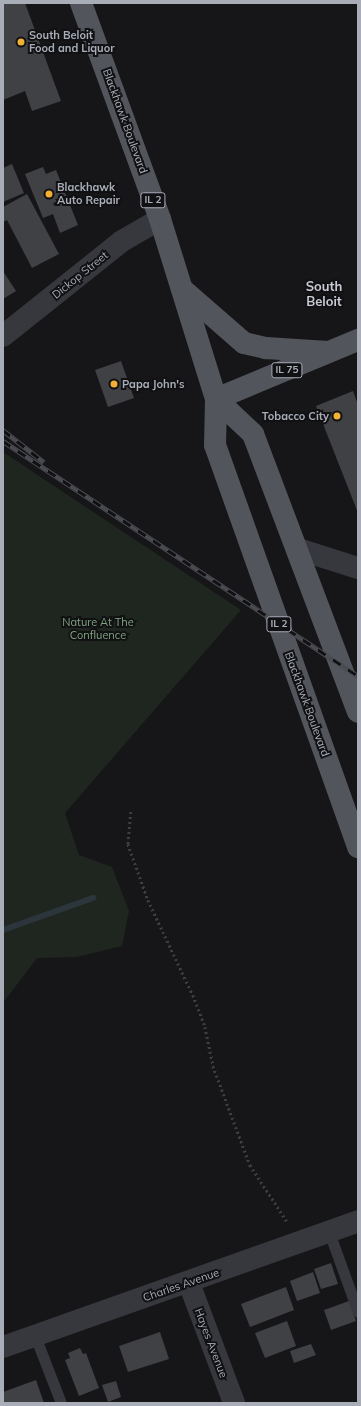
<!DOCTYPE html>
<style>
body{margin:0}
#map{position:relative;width:361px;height:1406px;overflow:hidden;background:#161618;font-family:Mulish,sans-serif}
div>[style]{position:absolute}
.green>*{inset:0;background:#1e261f}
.stream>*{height:6px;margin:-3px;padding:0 3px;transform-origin:3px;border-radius:3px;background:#2c353c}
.building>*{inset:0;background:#404145}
.path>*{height:2.5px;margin-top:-1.25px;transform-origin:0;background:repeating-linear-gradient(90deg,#3d3f44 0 2px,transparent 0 5px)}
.lane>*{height:11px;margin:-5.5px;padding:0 5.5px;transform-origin:5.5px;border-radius:5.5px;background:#37383d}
.street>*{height:22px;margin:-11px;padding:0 11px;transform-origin:11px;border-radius:11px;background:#37383d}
.primary>*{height:22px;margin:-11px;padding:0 11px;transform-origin:11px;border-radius:11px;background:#53555c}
.rail>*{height:4.5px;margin-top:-2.25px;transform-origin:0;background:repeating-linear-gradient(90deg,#111113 0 9px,#4a4c52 0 18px);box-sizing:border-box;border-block:1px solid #4a4c52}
.dots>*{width:11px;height:11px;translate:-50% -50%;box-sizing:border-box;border:2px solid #111113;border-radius:50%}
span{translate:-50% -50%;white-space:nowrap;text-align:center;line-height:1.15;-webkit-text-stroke:4px #111113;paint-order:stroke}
.shield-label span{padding:1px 3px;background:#111113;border:1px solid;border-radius:3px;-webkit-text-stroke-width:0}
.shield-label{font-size:10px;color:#a8adb8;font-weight:700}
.poi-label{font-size:11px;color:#a8adb8;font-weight:700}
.left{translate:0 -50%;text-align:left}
.right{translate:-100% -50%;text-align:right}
.street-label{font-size:11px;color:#a8adb8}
.park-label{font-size:11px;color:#7fa381}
.quarter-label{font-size:13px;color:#c9ccd4;font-weight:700}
.frame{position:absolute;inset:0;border:4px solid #a8adb8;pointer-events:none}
</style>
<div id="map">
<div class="green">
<div style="clip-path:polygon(3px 452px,241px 610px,65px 813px,79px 855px,112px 867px,129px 911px,122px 946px,77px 957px,37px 958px,3px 1003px)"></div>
</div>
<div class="stream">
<div style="left:3px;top:930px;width:96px;rotate:-19.6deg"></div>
</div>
<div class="building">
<div style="clip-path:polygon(3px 3px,25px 3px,61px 101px,32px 111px,25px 91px,3px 100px)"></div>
<div style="clip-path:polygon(12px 164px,24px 193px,3px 202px,3px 168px)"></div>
<div style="clip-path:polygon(43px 167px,46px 174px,56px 170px,78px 225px,60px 233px,53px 214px,43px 218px,25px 174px)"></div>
<div style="clip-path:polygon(27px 194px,59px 254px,32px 268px,7px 220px,3px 222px,3px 207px)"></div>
<div style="clip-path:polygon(3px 271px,16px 291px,3px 299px)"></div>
<div style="clip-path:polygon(121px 361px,134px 398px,108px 407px,95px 370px)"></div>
<div style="clip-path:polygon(353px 391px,358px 405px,358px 513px,316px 406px)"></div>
<div style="clip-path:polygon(331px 1263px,338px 1284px,321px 1289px,314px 1269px)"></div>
<div style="clip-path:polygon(313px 1272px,320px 1293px,297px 1301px,290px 1281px)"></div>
<div style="clip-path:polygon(286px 1287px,294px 1310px,250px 1327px,241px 1304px)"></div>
<div style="clip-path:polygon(349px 1301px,356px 1321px,331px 1330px,324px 1310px)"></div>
<div style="clip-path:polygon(287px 1321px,296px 1346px,265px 1358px,255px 1333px)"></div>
<div style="clip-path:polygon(160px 1332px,169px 1359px,128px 1372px,119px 1346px)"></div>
<div style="clip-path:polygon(311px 1344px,316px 1355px,294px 1363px,290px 1351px)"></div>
<div style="clip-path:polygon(80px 1348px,83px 1354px,86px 1353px,99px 1388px,79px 1396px,65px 1360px,70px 1358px,68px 1353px)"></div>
<div style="clip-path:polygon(36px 1380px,44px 1403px,3px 1403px,3px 1392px)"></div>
<div style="clip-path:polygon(116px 1381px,121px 1397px,108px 1402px,102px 1385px)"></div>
</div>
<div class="path">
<div style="left:131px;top:812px;width:32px;rotate:95deg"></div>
<div style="left:128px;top:844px;width:59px;rotate:70.3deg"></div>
<div style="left:148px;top:900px;width:105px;rotate:64.7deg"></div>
<div style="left:193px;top:995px;width:34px;rotate:69deg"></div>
<div style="left:205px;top:1027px;width:40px;rotate:78deg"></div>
<div style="left:213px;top:1066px;width:106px;rotate:69.5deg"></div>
<div style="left:250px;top:1165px;width:69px;rotate:56.8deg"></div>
</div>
<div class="lane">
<div style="left:329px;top:1232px;width:85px;rotate:70.1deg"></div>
<div style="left:35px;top:1336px;width:72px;rotate:68.8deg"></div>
</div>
<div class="street">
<div style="left:3px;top:336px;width:152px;rotate:-38.6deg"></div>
<div style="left:122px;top:241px;width:44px;rotate:-30.1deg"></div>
<div style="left:298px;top:549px;width:63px;rotate:17.6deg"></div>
<div style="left:189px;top:1283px;width:128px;rotate:69.4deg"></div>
<div style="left:3px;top:1347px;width:377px;rotate:-19.5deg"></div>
</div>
<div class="primary">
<div style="left:81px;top:3px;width:230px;rotate:69.9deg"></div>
<div style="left:160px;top:219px;width:189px;rotate:72.7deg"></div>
<div style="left:216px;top:399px;width:46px;rotate:91.2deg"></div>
<div style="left:215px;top:445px;width:427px;rotate:70.4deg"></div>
<div style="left:182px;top:289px;width:82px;rotate:41.1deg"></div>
<div style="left:244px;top:343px;width:23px;rotate:13deg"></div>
<div style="left:266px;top:348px;width:62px;rotate:3.7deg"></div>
<div style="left:216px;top:399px;width:51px;rotate:43.4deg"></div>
<div style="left:253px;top:434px;width:297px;rotate:69.3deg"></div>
<div style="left:216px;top:399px;width:154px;rotate:-22.6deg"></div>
</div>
<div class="rail">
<div style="left:3px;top:430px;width:52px;rotate:38deg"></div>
<div style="left:3px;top:441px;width:426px;rotate:33.5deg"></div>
</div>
<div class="dots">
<div style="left:21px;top:42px;background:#f2b134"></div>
<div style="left:49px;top:194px;background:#f2b134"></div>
<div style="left:114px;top:384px;background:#f2b134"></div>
<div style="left:337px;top:416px;background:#f2b134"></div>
</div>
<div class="shield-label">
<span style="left:153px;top:200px">IL 2</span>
<span style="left:287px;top:370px">IL 75</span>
<span style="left:279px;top:624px">IL 2</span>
</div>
<div class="poi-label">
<span class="left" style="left:29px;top:42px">South Beloit<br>Food and Liquor</span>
<span class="left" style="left:57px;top:194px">Blackhawk<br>Auto Repair</span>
<span class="left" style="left:122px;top:384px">Papa John's</span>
<span class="right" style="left:329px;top:416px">Tobacco City</span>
</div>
<div class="street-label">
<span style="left:125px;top:121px;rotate:70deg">Blackhawk Boulevard</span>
<span style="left:80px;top:275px;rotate:-39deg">Dickop Street</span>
<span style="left:307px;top:704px;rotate:70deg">Blackhawk Boulevard</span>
<span style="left:181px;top:1285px;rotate:-19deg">Charles Avenue</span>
<span style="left:211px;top:1343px;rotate:69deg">Hayes Avenue</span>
</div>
<div class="park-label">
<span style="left:98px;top:629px">Nature At The<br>Confluence</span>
</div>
<div class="quarter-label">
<span style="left:324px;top:294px">South<br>Beloit</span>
</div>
<div class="frame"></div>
</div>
